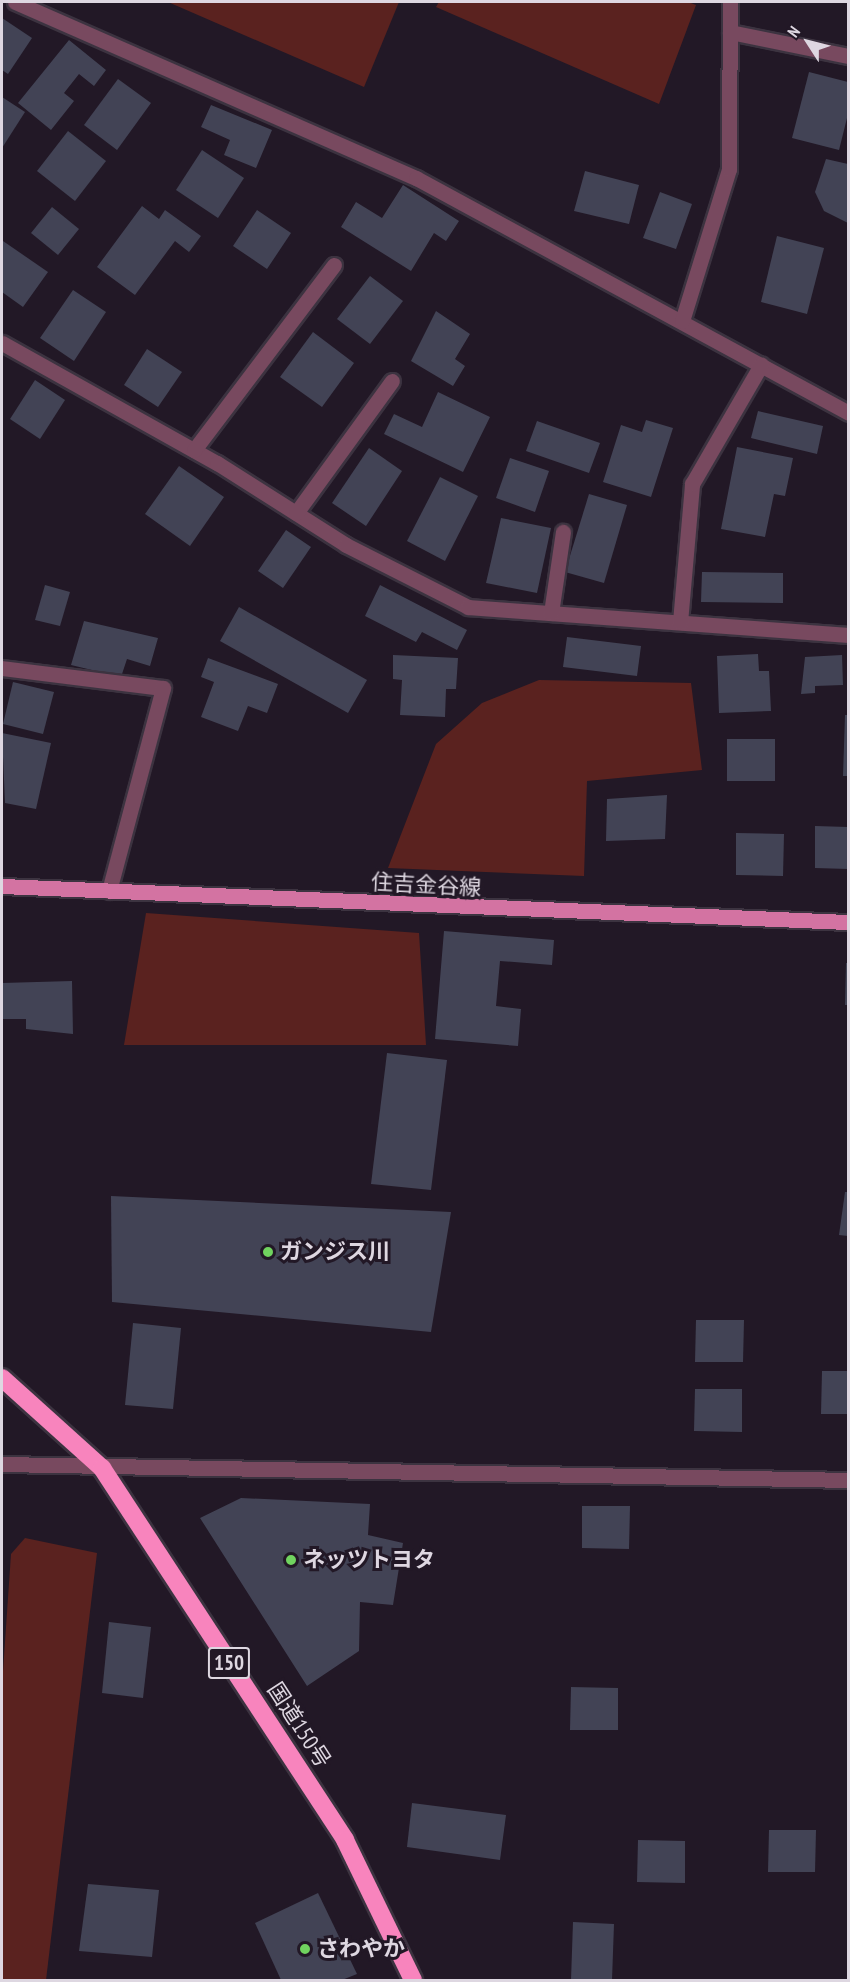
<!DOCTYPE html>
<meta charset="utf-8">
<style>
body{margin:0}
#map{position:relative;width:850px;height:1982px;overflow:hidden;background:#221826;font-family:"PT Sans Narrow","Noto Sans JP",sans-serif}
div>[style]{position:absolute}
.green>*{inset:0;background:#5a221f}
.building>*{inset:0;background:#424355}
.roads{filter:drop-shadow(2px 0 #3c3340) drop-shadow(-2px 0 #3c3340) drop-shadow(0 2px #3c3340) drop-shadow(0 -2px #3c3340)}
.minor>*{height:15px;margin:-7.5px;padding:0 7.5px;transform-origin:7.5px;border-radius:7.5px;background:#78495f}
.major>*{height:15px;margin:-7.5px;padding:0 7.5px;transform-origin:7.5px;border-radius:7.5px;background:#d373a2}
.highway>*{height:18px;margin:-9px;padding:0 9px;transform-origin:9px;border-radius:9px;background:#f884bd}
.dots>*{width:16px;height:16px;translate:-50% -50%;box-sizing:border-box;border:3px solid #221826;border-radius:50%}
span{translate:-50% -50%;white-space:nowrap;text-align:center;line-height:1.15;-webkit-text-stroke:6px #221826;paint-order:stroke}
.shield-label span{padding:2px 4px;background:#221826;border:2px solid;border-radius:4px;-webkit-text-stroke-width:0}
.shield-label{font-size:21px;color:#ded7e1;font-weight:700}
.street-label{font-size:22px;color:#ded7e1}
.poi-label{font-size:22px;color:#ded7e1;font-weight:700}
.left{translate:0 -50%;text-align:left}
.frame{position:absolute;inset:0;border:3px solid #ded7e1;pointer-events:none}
.north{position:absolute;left:778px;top:12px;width:60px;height:60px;-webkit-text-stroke:4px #221826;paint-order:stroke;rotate:306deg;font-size:16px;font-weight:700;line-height:24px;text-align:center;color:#ded7e1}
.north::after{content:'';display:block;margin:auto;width:21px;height:27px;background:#ded7e1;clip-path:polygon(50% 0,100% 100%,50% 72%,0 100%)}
</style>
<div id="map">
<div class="green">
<div style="clip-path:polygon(168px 2px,399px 2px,364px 87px)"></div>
<div style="clip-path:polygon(439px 2px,688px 2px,696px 5px,659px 104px,436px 7px)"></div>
<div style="clip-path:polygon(539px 680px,691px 683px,702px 770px,587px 781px,584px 876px,388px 868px,436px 744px,482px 703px)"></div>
<div style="clip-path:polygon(146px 913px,419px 933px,426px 1045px,124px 1045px)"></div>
<div style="clip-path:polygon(25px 1538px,97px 1553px,46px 1980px,2px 1980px,2px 1686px,11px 1554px)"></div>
</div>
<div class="building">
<div style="clip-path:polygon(2px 18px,32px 38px,8px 74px,2px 70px)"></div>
<div style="clip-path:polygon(69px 40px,106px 70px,94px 86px,79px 74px,64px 93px,74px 101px,51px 130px,18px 103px)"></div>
<div style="clip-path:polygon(809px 72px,848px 82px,848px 114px,839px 150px,792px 138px)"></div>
<div style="clip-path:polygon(118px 79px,151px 103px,117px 150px,84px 125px)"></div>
<div style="clip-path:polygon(2px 97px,25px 112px,2px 148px)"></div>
<div style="clip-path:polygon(211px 105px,272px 130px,256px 168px,224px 155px,230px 140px,201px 127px)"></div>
<div style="clip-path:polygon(68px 131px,106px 161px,75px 201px,37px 171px)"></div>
<div style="clip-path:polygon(202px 150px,244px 178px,218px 218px,176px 190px)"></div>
<div style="clip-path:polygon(826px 159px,848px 164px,848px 223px,824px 211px,815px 192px)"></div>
<div style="clip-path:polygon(585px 171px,639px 185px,629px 224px,574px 211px)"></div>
<div style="clip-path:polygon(403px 185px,459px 221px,446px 241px,434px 233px,411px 271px,341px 227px,356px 202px,382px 218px)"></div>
<div style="clip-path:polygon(660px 192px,692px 204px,676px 249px,643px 238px)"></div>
<div style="clip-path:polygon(142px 206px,159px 219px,165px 210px,201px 236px,189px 252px,175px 241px,135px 295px,97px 267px)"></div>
<div style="clip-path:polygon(52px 207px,79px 229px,58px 255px,31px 233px)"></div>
<div style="clip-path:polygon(257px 210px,291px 233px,267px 269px,233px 246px)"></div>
<div style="clip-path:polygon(777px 236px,824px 248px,807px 314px,761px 302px)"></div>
<div style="clip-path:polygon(3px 241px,48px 272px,23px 307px,2px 292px)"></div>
<div style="clip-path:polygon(370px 276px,403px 301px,370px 344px,337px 319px)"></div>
<div style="clip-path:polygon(73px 290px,106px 312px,74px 361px,40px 338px)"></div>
<div style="clip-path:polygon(436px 311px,470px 334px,455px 359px,465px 366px,453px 386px,411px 361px)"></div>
<div style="clip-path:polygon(313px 332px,354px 363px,322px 407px,280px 377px)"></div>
<div style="clip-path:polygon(147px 349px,182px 372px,158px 407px,124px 385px)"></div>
<div style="clip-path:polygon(35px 380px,65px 400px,40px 439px,10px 419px)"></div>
<div style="clip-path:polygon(438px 392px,490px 417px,463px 472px,384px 434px,394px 414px,422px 427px)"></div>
<div style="clip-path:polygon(758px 411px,823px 426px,817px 454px,751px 438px)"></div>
<div style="clip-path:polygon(646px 420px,673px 428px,651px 497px,603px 482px,621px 425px,642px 432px)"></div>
<div style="clip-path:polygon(537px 421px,600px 443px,589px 473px,526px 451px)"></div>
<div style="clip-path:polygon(737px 447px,793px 458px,785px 496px,774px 494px,765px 537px,721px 529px)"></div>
<div style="clip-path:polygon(369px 448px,402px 471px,366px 526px,332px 503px)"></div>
<div style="clip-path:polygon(510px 458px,549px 471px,535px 512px,496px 498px)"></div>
<div style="clip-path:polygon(179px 466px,224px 497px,190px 546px,145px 514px)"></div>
<div style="clip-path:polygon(440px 477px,478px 496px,445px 561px,407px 541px)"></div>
<div style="clip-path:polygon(589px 494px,627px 505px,604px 583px,565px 572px)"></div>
<div style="clip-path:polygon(501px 518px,551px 528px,537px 593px,486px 583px)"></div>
<div style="clip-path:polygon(286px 530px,311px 547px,283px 588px,258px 571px)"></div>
<div style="clip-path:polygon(702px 572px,783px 573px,783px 603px,701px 602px)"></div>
<div style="clip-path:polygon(45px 585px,70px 592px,60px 626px,35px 620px)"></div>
<div style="clip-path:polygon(380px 585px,467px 630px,457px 650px,422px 632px,416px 642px,365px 616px)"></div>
<div style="clip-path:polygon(239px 607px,367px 680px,348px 713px,220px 641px)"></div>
<div style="clip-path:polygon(84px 621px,158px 638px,150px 666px,127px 659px,121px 677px,71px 665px)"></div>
<div style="clip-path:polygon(567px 637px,641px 646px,637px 676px,563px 667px)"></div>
<div style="clip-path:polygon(758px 654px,759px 671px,769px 671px,771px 711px,719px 713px,717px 656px)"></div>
<div style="clip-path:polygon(393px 655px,458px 658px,456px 689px,446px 689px,445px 717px,400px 715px,402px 680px,393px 679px)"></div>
<div style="clip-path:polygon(842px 655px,843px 685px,815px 686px,815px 693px,801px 694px,805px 657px)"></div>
<div style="clip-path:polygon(208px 658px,278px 684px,267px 713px,248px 706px,238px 731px,201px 717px,214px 682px,201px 677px)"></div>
<div style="clip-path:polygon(13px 682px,54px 692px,43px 734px,3px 724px)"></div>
<div style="clip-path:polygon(845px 715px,848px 715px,848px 776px,843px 776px)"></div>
<div style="clip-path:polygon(2px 733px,51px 743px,36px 809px,5px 803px)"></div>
<div style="clip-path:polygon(727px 739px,775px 739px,775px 781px,727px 781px)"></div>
<div style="clip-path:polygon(667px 795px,665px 839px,606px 841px,607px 799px)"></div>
<div style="clip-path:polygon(815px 826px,848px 827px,848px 869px,815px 868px)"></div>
<div style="clip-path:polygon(736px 833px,784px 834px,783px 876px,736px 875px)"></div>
<div style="clip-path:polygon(444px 931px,554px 940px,552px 965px,500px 961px,496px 1006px,521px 1009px,518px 1046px,435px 1039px)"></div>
<div style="clip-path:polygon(846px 963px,848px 963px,848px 1005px,845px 1005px)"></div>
<div style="clip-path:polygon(72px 981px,73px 1034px,26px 1029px,26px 1019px,2px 1019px,2px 983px)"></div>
<div style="clip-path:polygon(387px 1053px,447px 1060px,431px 1190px,371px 1184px)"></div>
<div style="clip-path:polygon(845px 1192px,848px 1192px,848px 1236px,839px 1235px)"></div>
<div style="clip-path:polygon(111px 1196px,451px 1212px,431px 1332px,112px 1302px)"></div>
<div style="clip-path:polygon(696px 1320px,744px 1320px,743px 1362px,695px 1362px)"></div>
<div style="clip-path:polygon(133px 1323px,181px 1328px,173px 1409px,125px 1405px)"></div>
<div style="clip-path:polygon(822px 1371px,848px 1371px,848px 1414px,821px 1414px)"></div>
<div style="clip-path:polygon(695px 1389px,742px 1389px,742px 1432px,694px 1431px)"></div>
<div style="clip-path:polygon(241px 1498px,370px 1504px,368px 1535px,403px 1543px,393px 1605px,360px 1602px,359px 1651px,307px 1686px,200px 1518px)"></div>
<div style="clip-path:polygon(582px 1506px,630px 1506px,629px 1549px,582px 1548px)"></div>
<div style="clip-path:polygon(109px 1622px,151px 1627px,143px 1698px,102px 1693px)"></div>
<div style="clip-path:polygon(571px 1687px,618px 1688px,618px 1730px,570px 1730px)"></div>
<div style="clip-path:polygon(412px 1803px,506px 1815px,500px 1860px,407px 1847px)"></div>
<div style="clip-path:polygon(769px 1830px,816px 1830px,815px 1872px,768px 1872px)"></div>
<div style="clip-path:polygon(638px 1840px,685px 1841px,685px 1883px,637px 1882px)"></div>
<div style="clip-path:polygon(88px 1884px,159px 1890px,152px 1957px,79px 1951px)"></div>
<div style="clip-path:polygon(318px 1893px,357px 1974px,342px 1980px,281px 1980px,255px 1923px)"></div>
<div style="clip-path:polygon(573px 1922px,614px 1924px,612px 1980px,571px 1980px)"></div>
</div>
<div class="roads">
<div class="minor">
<div style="left:15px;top:2px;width:438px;rotate:23.7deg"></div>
<div style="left:416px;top:178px;width:492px;rotate:28.5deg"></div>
<div style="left:730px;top:32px;width:120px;rotate:11.5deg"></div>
<div style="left:682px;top:321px;width:159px;rotate:-72.8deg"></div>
<div style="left:729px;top:169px;width:167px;rotate:-89.7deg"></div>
<div style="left:2px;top:343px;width:246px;rotate:29.2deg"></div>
<div style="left:217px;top:463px;width:153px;rotate:32.4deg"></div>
<div style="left:346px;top:545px;width:137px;rotate:26.9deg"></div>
<div style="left:468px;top:607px;width:381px;rotate:4.2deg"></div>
<div style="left:194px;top:450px;width:232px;rotate:-52.9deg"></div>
<div style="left:296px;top:513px;width:163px;rotate:-54deg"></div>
<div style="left:551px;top:613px;width:82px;rotate:-81.6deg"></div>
<div style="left:680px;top:622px;width:139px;rotate:-85deg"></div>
<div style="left:692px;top:484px;width:138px;rotate:-59.9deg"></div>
<div style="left:2px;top:668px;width:162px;rotate:7.1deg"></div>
<div style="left:163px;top:688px;width:210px;rotate:104.9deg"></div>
<div style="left:2px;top:1464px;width:846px;rotate:1.08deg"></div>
</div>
<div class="major">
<div style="left:2px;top:886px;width:847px;rotate:2.44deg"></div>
</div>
<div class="highway">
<div style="left:2px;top:1378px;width:135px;rotate:42deg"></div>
<div style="left:102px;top:1468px;width:444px;rotate:56.8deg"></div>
<div style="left:345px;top:1840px;width:156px;rotate:64.1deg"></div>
</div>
</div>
<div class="dots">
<div style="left:268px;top:1252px;background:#70d35f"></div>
<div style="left:291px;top:1560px;background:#70d35f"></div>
<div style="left:305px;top:1949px;background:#70d35f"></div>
</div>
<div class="shield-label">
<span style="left:229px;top:1663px">150</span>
</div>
<div class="street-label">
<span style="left:426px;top:885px;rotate:3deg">住吉金谷線</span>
<span style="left:299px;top:1725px;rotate:57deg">国道150号</span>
</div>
<div class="poi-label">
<span class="left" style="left:280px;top:1252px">ガンジス川</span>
<span class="left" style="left:303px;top:1560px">ネッツトヨタ</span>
<span class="left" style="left:317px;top:1949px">さわやか</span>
</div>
<div class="frame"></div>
<div class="north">N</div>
</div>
